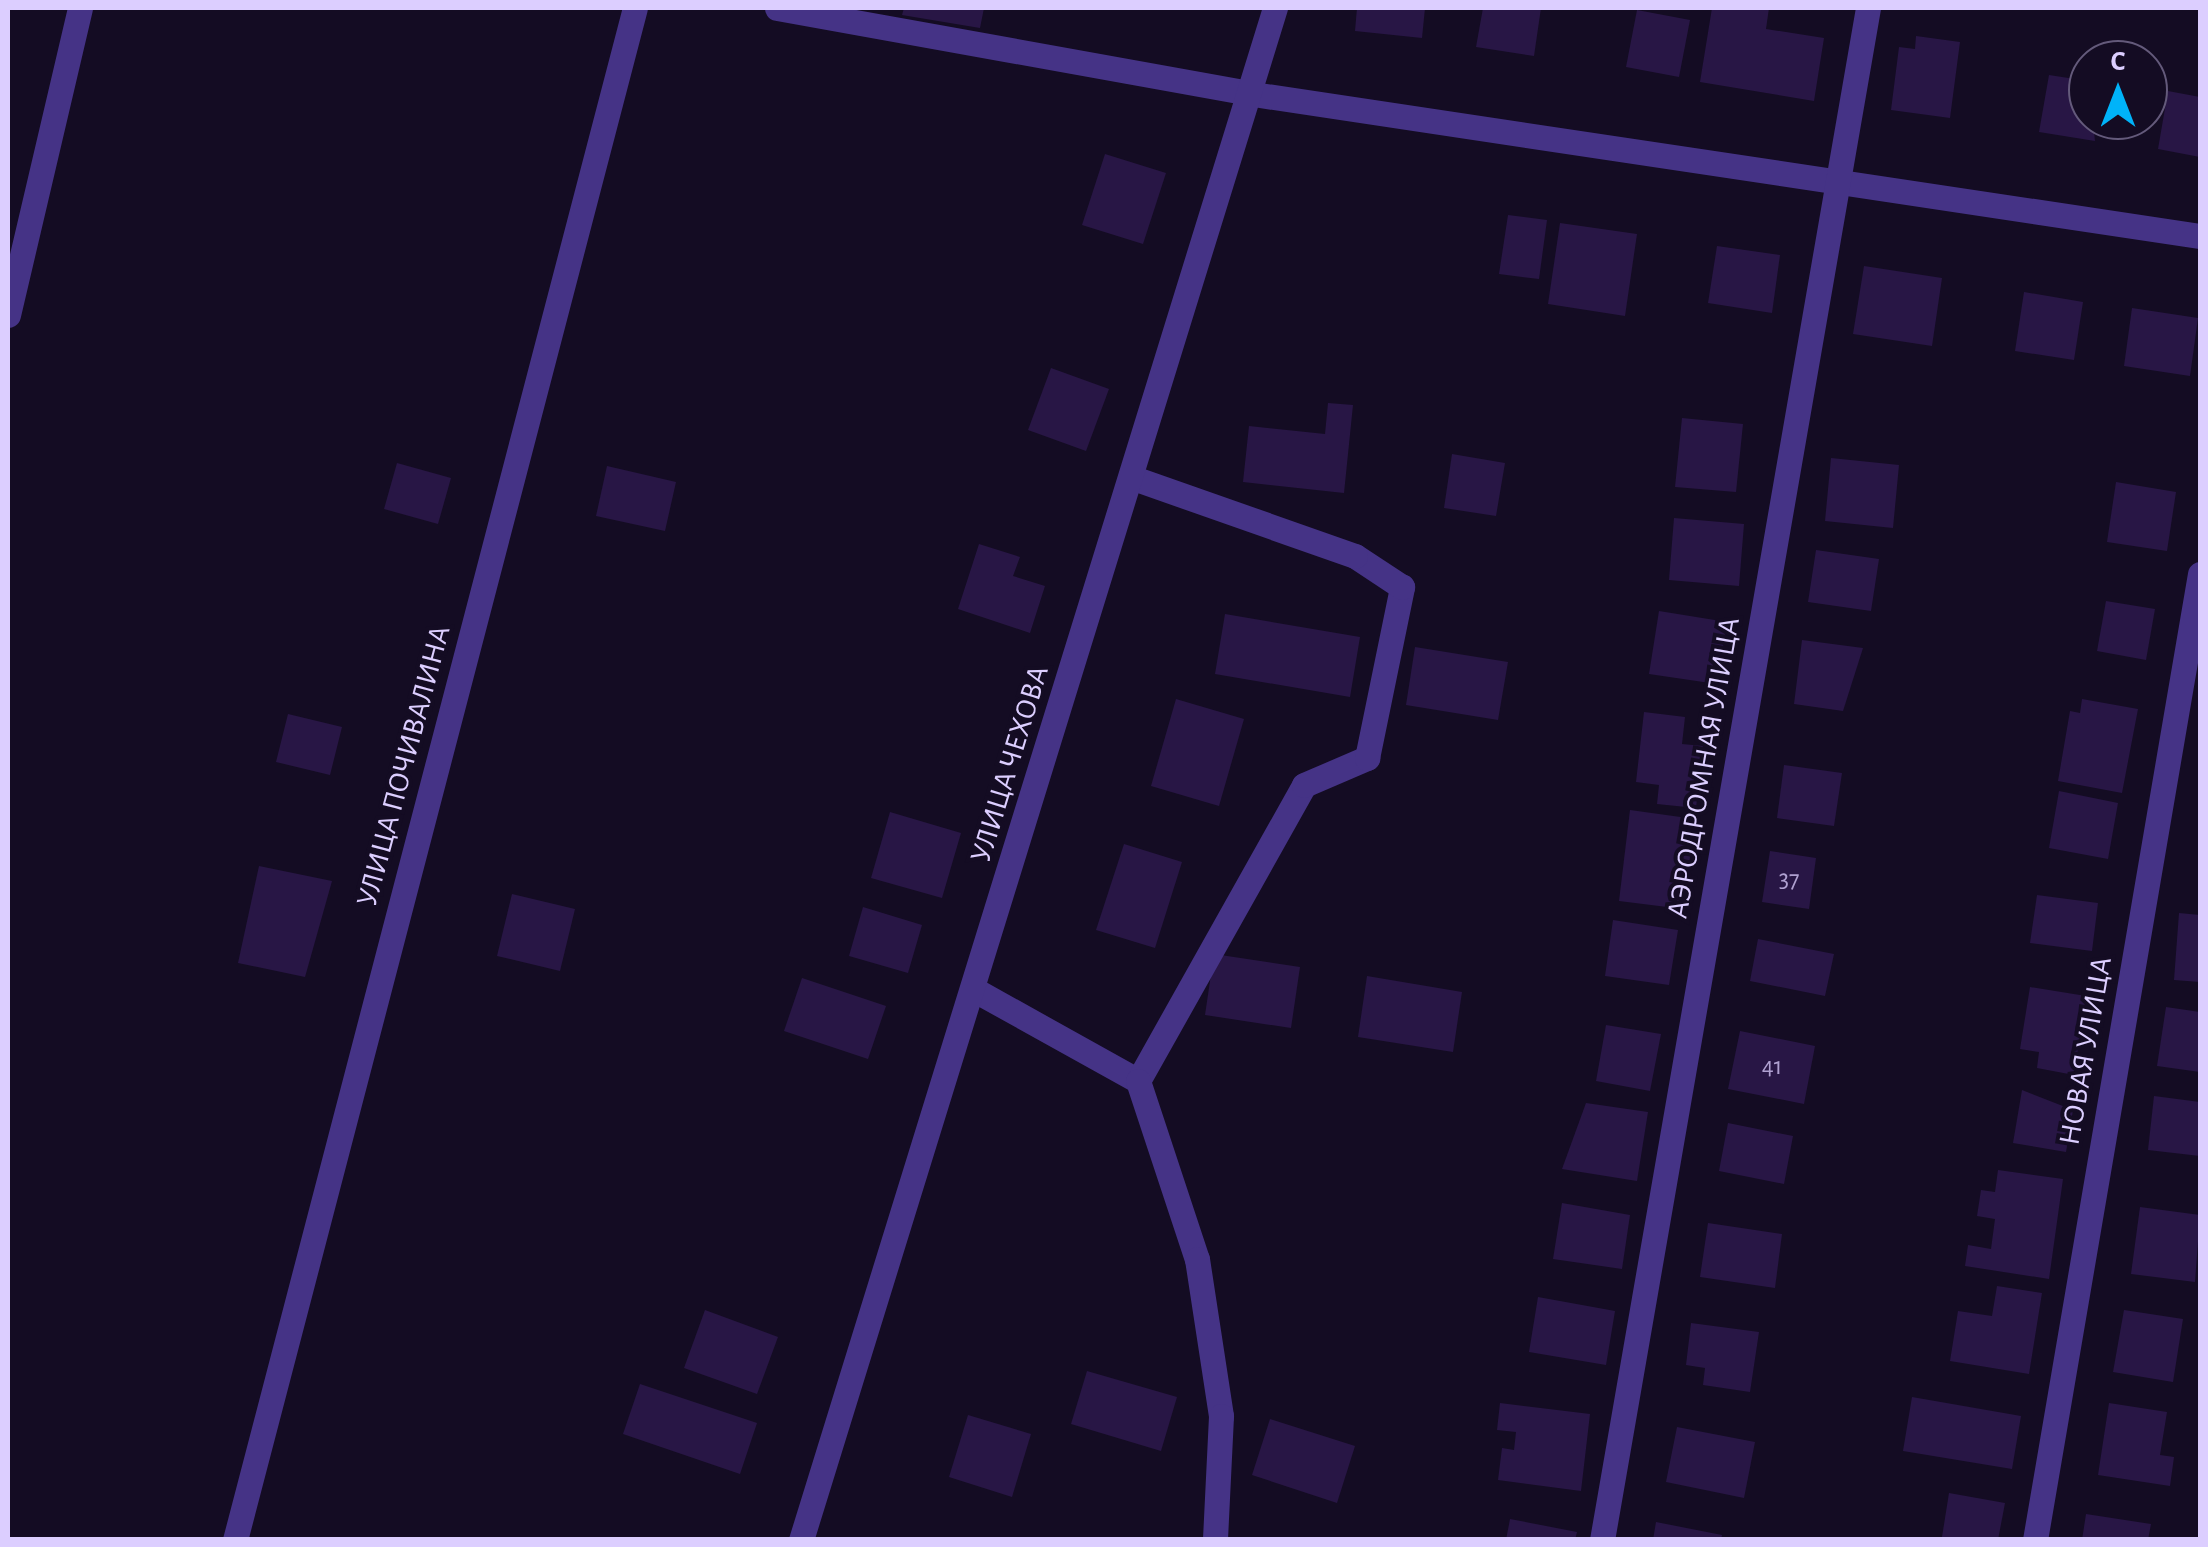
<!DOCTYPE html>
<meta charset="utf-8">
<style>
body{margin:0}
#map{position:relative;width:2208px;height:1547px;overflow:hidden;background:#140c23;font-family:"Alegreya Sans",sans-serif}
div>[style]{position:absolute}
.building>*{inset:0;background:#281645}
.minor>*{height:25px;margin:-12.5px;padding:0 12.5px;transform-origin:12.5px;border-radius:12.5px;background:#453386}
span{translate:-50% -50%;white-space:nowrap;text-align:center;line-height:1.15;-webkit-text-stroke:8px #140c23;paint-order:stroke}
.number-label{font-size:25px;color:#afa0d0}
.number-label span{-webkit-text-stroke-width:0}
.street-label{font-size:30px;color:#dcceff}
.frame{position:absolute;inset:0;border:10px solid #dcceff;pointer-events:none}
.north{position:absolute;left:2068px;top:40px;width:100px;height:100px;box-sizing:border-box;background:#140c23;border:2px solid #645a7b;border-radius:50%;rotate:0deg;font-size:28px;font-weight:700;line-height:40px;text-align:center;color:#dcceff}
.north::after{content:'';display:block;margin:auto;width:35px;height:45px;background:#00b3f9;clip-path:polygon(50% 0,100% 100%,50% 72%,0 100%)}
</style>
<div id="map">
<div class="building">
<div style="clip-path:polygon(904px 8px,984px 8px,980px 28px,902px 15px)"></div>
<div style="clip-path:polygon(1357px 8px,1425px 8px,1422px 38px,1355px 31px)"></div>
<div style="clip-path:polygon(1483px 8px,1541px 8px,1534px 56px,1476px 47px)"></div>
<div style="clip-path:polygon(1712px 8px,1769px 8px,1766px 29px,1824px 38px,1814px 101px,1700px 82px)"></div>
<div style="clip-path:polygon(1637px 10px,1690px 20px,1679px 77px,1626px 67px)"></div>
<div style="clip-path:polygon(1916px 36px,1960px 42px,1950px 118px,1891px 110px,1899px 47px,1915px 49px)"></div>
<div style="clip-path:polygon(2049px 75px,2088px 81px,2095px 141px,2039px 132px)"></div>
<div style="clip-path:polygon(2168px 91px,2200px 97px,2200px 157px,2158px 149px)"></div>
<div style="clip-path:polygon(1105px 154px,1166px 173px,1143px 244px,1082px 225px)"></div>
<div style="clip-path:polygon(1508px 215px,1547px 220px,1539px 279px,1499px 274px)"></div>
<div style="clip-path:polygon(1560px 223px,1637px 234px,1625px 316px,1548px 304px)"></div>
<div style="clip-path:polygon(1717px 246px,1780px 255px,1772px 313px,1708px 303px)"></div>
<div style="clip-path:polygon(1864px 266px,1942px 278px,1932px 346px,1853px 334px)"></div>
<div style="clip-path:polygon(2024px 292px,2083px 302px,2074px 360px,2015px 351px)"></div>
<div style="clip-path:polygon(2132px 308px,2198px 318px,2190px 376px,2124px 366px)"></div>
<div style="clip-path:polygon(1051px 368px,1109px 389px,1086px 451px,1028px 430px)"></div>
<div style="clip-path:polygon(1328px 403px,1353px 405px,1344px 493px,1243px 482px,1249px 426px,1325px 434px)"></div>
<div style="clip-path:polygon(1682px 418px,1743px 424px,1736px 492px,1675px 487px)"></div>
<div style="clip-path:polygon(1452px 454px,1505px 463px,1496px 516px,1444px 508px)"></div>
<div style="clip-path:polygon(1831px 458px,1899px 465px,1893px 528px,1825px 521px)"></div>
<div style="clip-path:polygon(397px 463px,451px 478px,438px 524px,384px 509px)"></div>
<div style="clip-path:polygon(607px 466px,676px 482px,665px 531px,596px 516px)"></div>
<div style="clip-path:polygon(2116px 482px,2176px 492px,2167px 551px,2107px 542px)"></div>
<div style="clip-path:polygon(1674px 518px,1744px 524px,1739px 586px,1669px 580px)"></div>
<div style="clip-path:polygon(979px 544px,1020px 557px,1013px 576px,1045px 586px,1030px 633px,958px 609px)"></div>
<div style="clip-path:polygon(1816px 550px,1879px 559px,1871px 611px,1808px 602px)"></div>
<div style="clip-path:polygon(2106px 601px,2155px 609px,2146px 660px,2097px 651px)"></div>
<div style="clip-path:polygon(1659px 611px,1727px 622px,1717px 684px,1649px 674px)"></div>
<div style="clip-path:polygon(1225px 614px,1360px 637px,1350px 697px,1215px 674px)"></div>
<div style="clip-path:polygon(1802px 640px,1863px 648px,1843px 711px,1794px 704px)"></div>
<div style="clip-path:polygon(1415px 647px,1508px 662px,1498px 720px,1406px 705px)"></div>
<div style="clip-path:polygon(1176px 699px,1244px 719px,1219px 806px,1151px 786px)"></div>
<div style="clip-path:polygon(2082px 699px,2138px 709px,2122px 793px,2058px 781px,2070px 711px,2080px 713px)"></div>
<div style="clip-path:polygon(1644px 712px,1685px 717px,1682px 744px,1703px 746px,1696px 808px,1657px 804px,1659px 785px,1636px 782px)"></div>
<div style="clip-path:polygon(288px 714px,342px 727px,330px 775px,276px 762px)"></div>
<div style="clip-path:polygon(1784px 765px,1842px 773px,1834px 826px,1777px 818px)"></div>
<div style="clip-path:polygon(2059px 791px,2118px 803px,2108px 859px,2049px 848px)"></div>
<div style="clip-path:polygon(1630px 810px,1695px 819px,1683px 909px,1619px 901px)"></div>
<div style="clip-path:polygon(890px 812px,961px 833px,942px 898px,871px 878px)"></div>
<div style="clip-path:polygon(1124px 844px,1182px 862px,1155px 948px,1096px 930px)"></div>
<div style="clip-path:polygon(1770px 851px,1816px 858px,1809px 909px,1762px 902px)"></div>
<div style="clip-path:polygon(259px 866px,332px 881px,305px 977px,238px 963px)"></div>
<div style="clip-path:polygon(512px 894px,575px 909px,560px 971px,497px 956px)"></div>
<div style="clip-path:polygon(2037px 895px,2098px 903px,2092px 951px,2030px 943px)"></div>
<div style="clip-path:polygon(863px 907px,922px 925px,908px 973px,849px 956px)"></div>
<div style="clip-path:polygon(2179px 913px,2200px 915px,2200px 982px,2174px 980px)"></div>
<div style="clip-path:polygon(1613px 920px,1678px 930px,1669px 985px,1605px 976px)"></div>
<div style="clip-path:polygon(1758px 939px,1834px 954px,1825px 996px,1750px 981px)"></div>
<div style="clip-path:polygon(1214px 954px,1300px 967px,1291px 1028px,1205px 1015px)"></div>
<div style="clip-path:polygon(1367px 976px,1462px 992px,1453px 1052px,1358px 1037px)"></div>
<div style="clip-path:polygon(802px 978px,886px 1006px,868px 1059px,784px 1031px)"></div>
<div style="clip-path:polygon(2030px 987px,2086px 996px,2074px 1075px,2037px 1068px,2039px 1052px,2020px 1049px)"></div>
<div style="clip-path:polygon(2166px 1007px,2200px 1012px,2200px 1072px,2157px 1066px)"></div>
<div style="clip-path:polygon(1606px 1025px,1661px 1034px,1650px 1091px,1596px 1081px)"></div>
<div style="clip-path:polygon(1740px 1031px,1815px 1046px,1804px 1104px,1728px 1089px)"></div>
<div style="clip-path:polygon(2022px 1090px,2073px 1110px,2066px 1152px,2013px 1143px)"></div>
<div style="clip-path:polygon(2154px 1096px,2200px 1102px,2200px 1156px,2148px 1150px)"></div>
<div style="clip-path:polygon(1586px 1103px,1648px 1112px,1637px 1181px,1562px 1169px)"></div>
<div style="clip-path:polygon(1728px 1123px,1793px 1136px,1784px 1184px,1719px 1171px)"></div>
<div style="clip-path:polygon(1998px 1170px,2063px 1179px,2049px 1279px,1965px 1266px,1968px 1245px,1991px 1249px,1995px 1219px,1977px 1216px,1981px 1190px,1995px 1192px)"></div>
<div style="clip-path:polygon(1562px 1203px,1630px 1215px,1622px 1269px,1553px 1259px)"></div>
<div style="clip-path:polygon(2140px 1207px,2200px 1215px,2195px 1282px,2131px 1274px)"></div>
<div style="clip-path:polygon(1708px 1223px,1782px 1234px,1775px 1288px,1700px 1277px)"></div>
<div style="clip-path:polygon(1997px 1286px,2042px 1293px,2029px 1374px,1950px 1361px,1958px 1311px,1992px 1316px)"></div>
<div style="clip-path:polygon(1538px 1297px,1615px 1311px,1606px 1365px,1529px 1352px)"></div>
<div style="clip-path:polygon(705px 1310px,778px 1337px,757px 1394px,684px 1368px)"></div>
<div style="clip-path:polygon(2124px 1310px,2183px 1319px,2173px 1382px,2113px 1372px)"></div>
<div style="clip-path:polygon(1691px 1323px,1759px 1332px,1750px 1392px,1703px 1385px,1705px 1368px,1686px 1365px)"></div>
<div style="clip-path:polygon(1087px 1371px,1177px 1397px,1161px 1451px,1071px 1424px)"></div>
<div style="clip-path:polygon(640px 1384px,757px 1423px,740px 1474px,623px 1434px)"></div>
<div style="clip-path:polygon(1912px 1397px,2021px 1416px,2012px 1469px,1903px 1451px)"></div>
<div style="clip-path:polygon(1500px 1403px,1590px 1414px,1581px 1491px,1498px 1480px,1502px 1448px,1514px 1450px,1516px 1432px,1497px 1430px)"></div>
<div style="clip-path:polygon(2109px 1403px,2167px 1412px,2160px 1455px,2174px 1457px,2170px 1486px,2098px 1475px)"></div>
<div style="clip-path:polygon(968px 1415px,1031px 1434px,1012px 1497px,949px 1477px)"></div>
<div style="clip-path:polygon(1270px 1419px,1355px 1446px,1337px 1503px,1252px 1475px)"></div>
<div style="clip-path:polygon(1677px 1427px,1755px 1442px,1744px 1498px,1666px 1482px)"></div>
<div style="clip-path:polygon(1949px 1493px,2005px 1503px,1998px 1540px,1942px 1537px)"></div>
<div style="clip-path:polygon(2086px 1514px,2151px 1524px,2148px 1540px,2082px 1540px)"></div>
<div style="clip-path:polygon(1510px 1519px,1577px 1532px,1575px 1540px,1506px 1540px)"></div>
<div style="clip-path:polygon(1656px 1522px,1722px 1535px,1721px 1540px,1653px 1540px)"></div>
</div>
<div class="minor">
<div style="left:777px;top:8px;width:484px;rotate:10.2deg"></div>
<div style="left:1253px;top:94px;width:958px;rotate:8.53deg"></div>
<div style="left:8px;top:315px;width:315px;rotate:-76.8deg"></div>
<div style="left:973px;top:989px;width:189px;rotate:29.1deg"></div>
<div style="left:1138px;top:1081px;width:339px;rotate:-60.7deg"></div>
<div style="left:1304px;top:785px;width:69px;rotate:-23.2deg"></div>
<div style="left:1367px;top:758px;width:175px;rotate:-78.4deg"></div>
<div style="left:1402px;top:587px;width:56px;rotate:-146.6deg"></div>
<div style="left:1355px;top:556px;width:235px;rotate:-160.6deg"></div>
<div style="left:1138px;top:1081px;width:188px;rotate:71.7deg"></div>
<div style="left:1197px;top:1259px;width:159px;rotate:81.3deg"></div>
<div style="left:1221px;top:1416px;width:124px;rotate:92.8deg"></div>
<div style="left:235px;top:1540px;width:1583px;rotate:-75.37deg"></div>
<div style="left:801px;top:1540px;width:1604px;rotate:-72.81deg"></div>
<div style="left:1602px;top:1540px;width:1555px;rotate:-80.15deg"></div>
<div style="left:2035px;top:1540px;width:980px;rotate:-80.31deg"></div>
</div>
<div class="number-label">
<span style="left:1789px;top:880px">37</span>
<span style="left:1772px;top:1067px">41</span>
</div>
<div class="street-label">
<span style="left:1010px;top:764px;rotate:-73deg">УЛИЦА ЧЕХОВА</span>
<span style="left:404px;top:766px;rotate:-75deg">УЛИЦА ПОЧИВАЛИНА</span>
<span style="left:1704px;top:768px;rotate:-80deg">АЭРОДРОМНАЯ УЛИЦА</span>
<span style="left:2086px;top:1051px;rotate:-80deg">НОВАЯ УЛИЦА</span>
</div>
<div class="frame"></div>
<div class="north">С</div>
</div>
